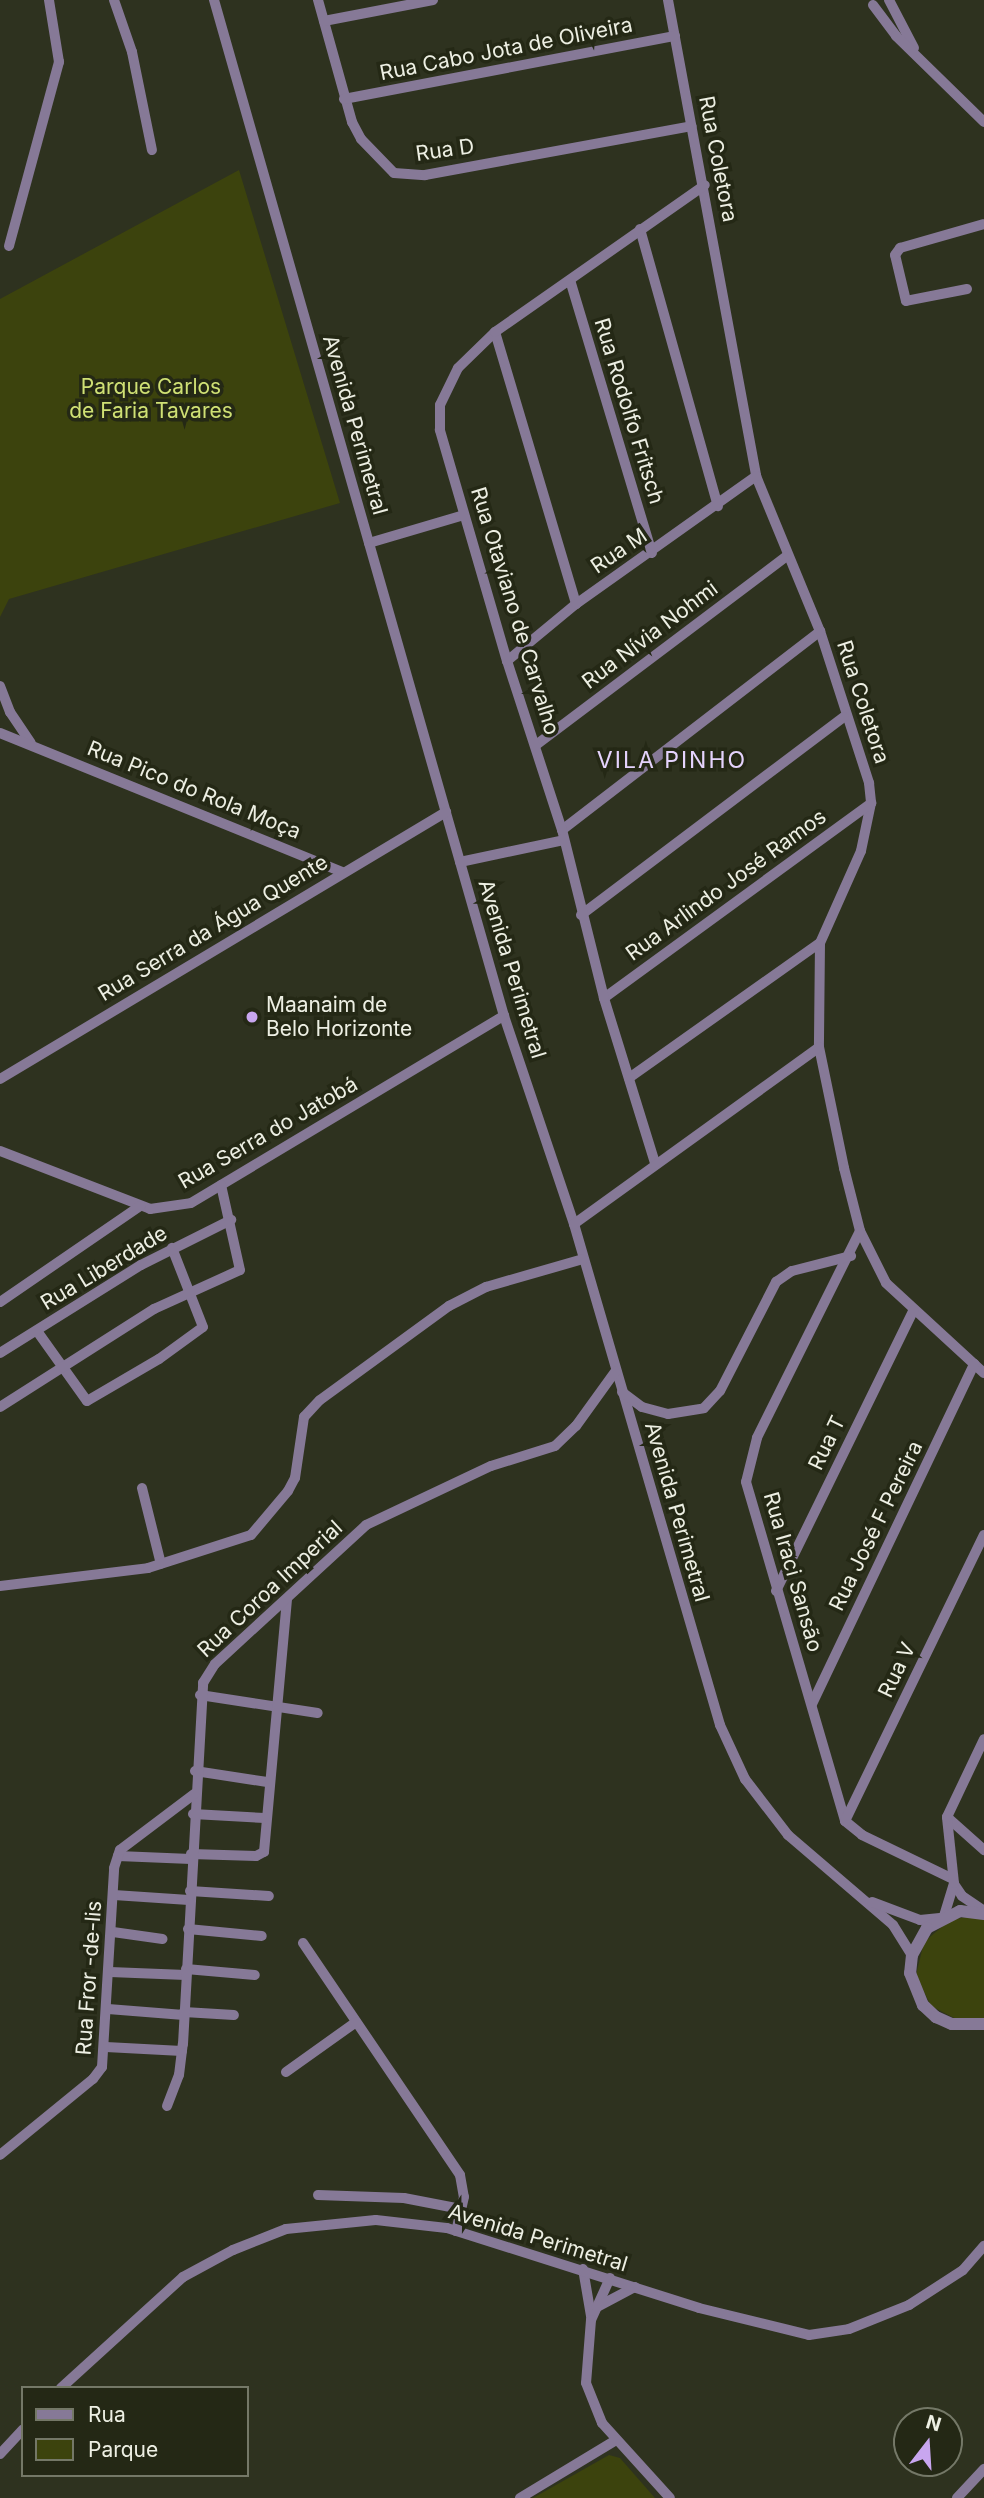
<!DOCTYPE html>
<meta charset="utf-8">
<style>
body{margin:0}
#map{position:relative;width:984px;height:2498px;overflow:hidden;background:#2e321f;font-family:Inter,sans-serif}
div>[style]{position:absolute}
.green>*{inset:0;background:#3c430d}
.minor>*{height:10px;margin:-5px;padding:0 5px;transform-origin:5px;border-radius:5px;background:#867997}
.tertiary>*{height:12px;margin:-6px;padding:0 6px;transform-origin:6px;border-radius:6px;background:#867997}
.dots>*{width:19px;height:19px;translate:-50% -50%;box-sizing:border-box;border:4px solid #242815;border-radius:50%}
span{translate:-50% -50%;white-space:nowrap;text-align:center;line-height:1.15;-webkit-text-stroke:7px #242815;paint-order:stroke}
.street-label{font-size:21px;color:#edefe3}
.park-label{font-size:21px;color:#cfe074}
.poi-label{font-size:21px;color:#edefe3}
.left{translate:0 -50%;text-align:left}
.neighbourhood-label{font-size:23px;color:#e5d3fd;letter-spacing:2px}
.legend{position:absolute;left:21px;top:2386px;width:228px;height:91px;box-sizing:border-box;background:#242815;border:2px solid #747867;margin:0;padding:9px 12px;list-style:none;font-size:21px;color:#edefe3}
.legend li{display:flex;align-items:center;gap:14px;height:35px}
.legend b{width:35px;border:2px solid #747867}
.north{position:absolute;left:893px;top:2407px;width:70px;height:70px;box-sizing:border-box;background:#242815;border:2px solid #747867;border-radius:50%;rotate:17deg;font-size:19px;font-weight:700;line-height:28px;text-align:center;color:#edefe3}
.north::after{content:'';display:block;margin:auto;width:24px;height:32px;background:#c8a6ef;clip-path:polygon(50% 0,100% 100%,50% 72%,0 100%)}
</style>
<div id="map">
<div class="green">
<div style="clip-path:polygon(239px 170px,340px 503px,9px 599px,0 617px,0 299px)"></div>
<div style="clip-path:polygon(967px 1917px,984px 1919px,984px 2020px,962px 2022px,931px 2006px,916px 1975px,924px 1942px,950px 1920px)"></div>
<div style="clip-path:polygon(609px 2455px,620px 2458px,655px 2498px,533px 2498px)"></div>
</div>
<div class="minor">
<div style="left:114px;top:0;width:55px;rotate:70.9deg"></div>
<div style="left:132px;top:52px;width:100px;rotate:78.5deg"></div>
<div style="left:214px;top:0;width:1057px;rotate:74.07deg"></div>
<div style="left:504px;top:1016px;width:219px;rotate:71.4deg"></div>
<div style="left:574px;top:1224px;width:522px;rotate:73.75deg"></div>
<div style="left:720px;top:1725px;width:60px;rotate:65.2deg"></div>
<div style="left:745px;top:1779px;width:71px;rotate:52.5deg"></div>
<div style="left:788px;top:1835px;width:138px;rotate:40.6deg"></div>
<div style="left:893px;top:1925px;width:36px;rotate:58deg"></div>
<div style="left:318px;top:0;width:127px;rotate:74.4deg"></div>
<div style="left:352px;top:122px;width:19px;rotate:62deg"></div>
<div style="left:361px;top:139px;width:47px;rotate:45.9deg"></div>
<div style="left:394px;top:173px;width:31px;rotate:4deg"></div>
<div style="left:425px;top:175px;width:271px;rotate:-10.4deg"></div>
<div style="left:668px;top:0;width:484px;rotate:79.5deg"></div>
<div style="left:756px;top:476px;width:168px;rotate:67.6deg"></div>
<div style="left:820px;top:631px;width:160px;rotate:72.1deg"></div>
<div style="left:869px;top:783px;width:20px;rotate:84deg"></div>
<div style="left:871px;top:803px;width:49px;rotate:101.8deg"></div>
<div style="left:861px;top:851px;width:101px;rotate:114deg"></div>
<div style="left:820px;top:943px;width:104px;rotate:90.6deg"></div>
<div style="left:819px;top:1047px;width:124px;rotate:78.3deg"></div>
<div style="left:844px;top:1168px;width:65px;rotate:75.7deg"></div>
<div style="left:860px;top:1231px;width:58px;rotate:63.4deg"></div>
<div style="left:886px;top:1283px;width:133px;rotate:42.6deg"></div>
<div style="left:889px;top:0;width:54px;rotate:62.5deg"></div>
<div style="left:873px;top:5px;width:39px;rotate:53deg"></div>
<div style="left:896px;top:36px;width:123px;rotate:44.3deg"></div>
<div style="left:324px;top:21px;width:111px;rotate:-10.9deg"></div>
<div style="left:344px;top:99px;width:337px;rotate:-10.8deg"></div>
<div style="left:640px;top:229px;width:288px;rotate:74.3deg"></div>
<div style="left:9px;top:246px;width:191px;rotate:-74.8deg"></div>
<div style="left:59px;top:62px;width:63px;rotate:-99.2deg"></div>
<div style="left:570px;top:280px;width:285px;rotate:73.3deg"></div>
<div style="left:967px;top:289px;width:62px;rotate:168.9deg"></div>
<div style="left:906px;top:301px;width:47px;rotate:-103.4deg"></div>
<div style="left:895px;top:255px;width:9px;rotate:-54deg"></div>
<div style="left:900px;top:248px;width:87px;rotate:-15.9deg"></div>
<div style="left:495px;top:332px;width:284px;rotate:73.4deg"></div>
<div style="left:369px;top:543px;width:99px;rotate:-16.4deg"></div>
<div style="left:507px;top:661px;width:89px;rotate:-39.6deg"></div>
<div style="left:576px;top:604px;width:221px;rotate:-35.4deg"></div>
<div style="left:0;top:686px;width:28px;rotate:69deg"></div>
<div style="left:10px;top:712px;width:37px;rotate:56deg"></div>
<div style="left:0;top:733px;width:369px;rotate:22.1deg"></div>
<div style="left:536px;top:745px;width:314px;rotate:-37deg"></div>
<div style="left:562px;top:830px;width:326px;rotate:-37.6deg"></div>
<div style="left:460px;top:862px;width:106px;rotate:-11.9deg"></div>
<div style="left:581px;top:915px;width:329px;rotate:-37deg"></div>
<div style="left:604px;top:998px;width:331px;rotate:-36.1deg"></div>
<div style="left:629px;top:1078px;width:234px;rotate:-35.3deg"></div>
<div style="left:0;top:1079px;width:520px;rotate:-30.91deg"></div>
<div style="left:0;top:1151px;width:161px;rotate:21.1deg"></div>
<div style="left:150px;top:1209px;width:41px;rotate:-8.3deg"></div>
<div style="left:191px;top:1203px;width:365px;rotate:-30.9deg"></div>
<div style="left:655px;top:1163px;width:173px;rotate:-107.2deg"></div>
<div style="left:604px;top:998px;width:173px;rotate:-104deg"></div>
<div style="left:562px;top:830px;width:178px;rotate:-108deg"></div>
<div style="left:507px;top:661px;width:241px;rotate:-106.2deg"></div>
<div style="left:440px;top:430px;width:25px;rotate:-90deg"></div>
<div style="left:440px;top:405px;width:41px;rotate:-64.1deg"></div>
<div style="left:458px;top:368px;width:52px;rotate:-44.2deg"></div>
<div style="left:495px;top:332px;width:256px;rotate:-35deg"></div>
<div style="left:574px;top:1224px;width:302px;rotate:-35.8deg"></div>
<div style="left:860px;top:1231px;width:231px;rotate:116.5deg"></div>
<div style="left:757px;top:1438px;width:45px;rotate:104deg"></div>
<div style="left:746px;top:1482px;width:353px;rotate:73.7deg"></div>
<div style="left:845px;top:1821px;width:22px;rotate:39deg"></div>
<div style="left:862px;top:1835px;width:101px;rotate:25.8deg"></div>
<div style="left:0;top:1302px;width:170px;rotate:-34.4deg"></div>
<div style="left:37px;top:1331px;width:86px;rotate:54.5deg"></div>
<div style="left:87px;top:1401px;width:83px;rotate:-30.3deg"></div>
<div style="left:159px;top:1359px;width:54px;rotate:-36deg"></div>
<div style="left:203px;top:1327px;width:85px;rotate:-111.4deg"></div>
<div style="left:0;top:1353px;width:166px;rotate:-32deg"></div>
<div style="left:141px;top:1265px;width:101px;rotate:-26.6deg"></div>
<div style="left:622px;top:1392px;width:25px;rotate:37deg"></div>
<div style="left:642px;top:1407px;width:27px;rotate:15deg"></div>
<div style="left:668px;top:1414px;width:36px;rotate:-9deg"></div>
<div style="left:704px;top:1408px;width:23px;rotate:-47deg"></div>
<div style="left:720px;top:1391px;width:123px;rotate:-62.8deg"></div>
<div style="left:776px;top:1282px;width:19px;rotate:-35deg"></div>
<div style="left:792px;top:1271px;width:61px;rotate:-14.3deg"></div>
<div style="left:0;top:1407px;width:183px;rotate:-32.5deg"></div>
<div style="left:154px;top:1309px;width:94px;rotate:-24.4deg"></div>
<div style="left:240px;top:1270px;width:87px;rotate:-102.6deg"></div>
<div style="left:142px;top:1488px;width:78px;rotate:76deg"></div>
<div style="left:0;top:1586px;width:149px;rotate:-6.9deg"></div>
<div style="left:148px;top:1568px;width:108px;rotate:-17.8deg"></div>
<div style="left:251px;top:1535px;width:57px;rotate:-49.9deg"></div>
<div style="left:288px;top:1491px;width:15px;rotate:-62deg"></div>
<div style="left:295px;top:1478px;width:62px;rotate:-81.6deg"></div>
<div style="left:304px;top:1417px;width:23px;rotate:-47deg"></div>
<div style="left:320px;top:1400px;width:160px;rotate:-36.1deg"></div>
<div style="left:449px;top:1306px;width:42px;rotate:-27.2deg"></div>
<div style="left:486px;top:1287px;width:101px;rotate:-16.1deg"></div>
<div style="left:776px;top:1591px;width:312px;rotate:-63.9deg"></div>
<div style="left:200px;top:1695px;width:119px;rotate:8.7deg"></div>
<div style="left:812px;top:1704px;width:377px;rotate:-64.5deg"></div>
<div style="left:195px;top:1771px;width:73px;rotate:8.7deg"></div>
<div style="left:193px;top:1814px;width:72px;rotate:3.2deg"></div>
<div style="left:947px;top:1817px;width:50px;rotate:41.7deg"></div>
<div style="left:845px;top:1821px;width:318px;rotate:-64.1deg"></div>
<div style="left:191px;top:1854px;width:65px;rotate:1.8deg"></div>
<div style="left:256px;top:1856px;width:9px;rotate:-27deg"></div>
<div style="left:264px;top:1852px;width:254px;rotate:-84.8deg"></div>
<div style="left:118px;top:1856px;width:73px;rotate:2.4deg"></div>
<div style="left:954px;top:1884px;width:14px;rotate:56deg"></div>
<div style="left:962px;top:1896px;width:27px;rotate:34deg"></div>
<div style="left:190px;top:1891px;width:79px;rotate:3.6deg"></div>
<div style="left:114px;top:1895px;width:75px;rotate:3.8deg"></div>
<div style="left:872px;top:1902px;width:51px;rotate:20.6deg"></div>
<div style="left:920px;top:1920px;width:20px;rotate:-6deg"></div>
<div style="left:944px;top:1916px;width:34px;rotate:-73deg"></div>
<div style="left:954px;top:1883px;width:66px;rotate:-96.1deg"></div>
<div style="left:947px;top:1817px;width:86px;rotate:-64.6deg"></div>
<div style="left:188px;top:1929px;width:74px;rotate:5.4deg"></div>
<div style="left:113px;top:1932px;width:50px;rotate:8deg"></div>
<div style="left:303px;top:1943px;width:280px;rotate:55.9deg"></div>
<div style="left:460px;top:2175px;width:22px;rotate:80deg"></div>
<div style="left:464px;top:2197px;width:35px;rotate:103deg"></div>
<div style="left:186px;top:1969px;width:69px;rotate:5deg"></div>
<div style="left:110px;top:1972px;width:76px;rotate:2.3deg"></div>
<div style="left:108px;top:2009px;width:76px;rotate:4.5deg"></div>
<div style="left:184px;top:2012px;width:50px;rotate:3.4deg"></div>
<div style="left:106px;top:2047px;width:76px;rotate:3deg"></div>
<div style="left:286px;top:2072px;width:86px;rotate:-35.5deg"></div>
<div style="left:167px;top:2106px;width:33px;rotate:-69deg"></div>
<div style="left:179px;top:2075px;width:31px;rotate:-83deg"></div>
<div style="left:183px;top:2044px;width:362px;rotate:-86.8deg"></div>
<div style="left:203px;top:1683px;width:22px;rotate:-58deg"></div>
<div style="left:215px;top:1664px;width:205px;rotate:-42.6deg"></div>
<div style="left:366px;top:1525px;width:138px;rotate:-25.3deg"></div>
<div style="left:491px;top:1466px;width:67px;rotate:-17.4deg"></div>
<div style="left:555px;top:1446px;width:29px;rotate:-44deg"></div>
<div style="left:576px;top:1426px;width:67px;rotate:-54.2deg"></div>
<div style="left:0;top:2155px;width:120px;rotate:-39.3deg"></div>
<div style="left:93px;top:2079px;width:15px;rotate:-53deg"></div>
<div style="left:102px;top:2067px;width:199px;rotate:-86.5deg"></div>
<div style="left:114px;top:1868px;width:19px;rotate:-72deg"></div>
<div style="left:120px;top:1850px;width:93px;rotate:-37.1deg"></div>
<div style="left:318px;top:2195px;width:86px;rotate:2deg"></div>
<div style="left:404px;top:2198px;width:58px;rotate:10.9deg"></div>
<div style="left:583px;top:2269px;width:48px;rotate:80.3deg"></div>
<div style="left:610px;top:2278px;width:46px;rotate:114.3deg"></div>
<div style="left:591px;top:2320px;width:63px;rotate:94.5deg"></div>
<div style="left:586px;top:2383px;width:43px;rotate:68.2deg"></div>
<div style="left:602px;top:2423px;width:101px;rotate:47.8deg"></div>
<div style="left:597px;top:2307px;width:43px;rotate:-27.8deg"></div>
<div style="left:61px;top:2388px;width:165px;rotate:-42.3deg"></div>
<div style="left:183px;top:2277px;width:57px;rotate:-28.4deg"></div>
<div style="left:233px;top:2250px;width:57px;rotate:-21.6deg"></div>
<div style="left:286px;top:2229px;width:90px;rotate:-5.7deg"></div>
<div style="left:376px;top:2220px;width:71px;rotate:6.4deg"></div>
<div style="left:447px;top:2228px;width:264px;rotate:17.6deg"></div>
<div style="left:699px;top:2308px;width:113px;rotate:13.8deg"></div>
<div style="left:809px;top:2335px;width:40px;rotate:-8.5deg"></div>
<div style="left:849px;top:2329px;width:65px;rotate:-21.8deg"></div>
<div style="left:909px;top:2305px;width:64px;rotate:-32.9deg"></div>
<div style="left:963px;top:2270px;width:32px;rotate:-49deg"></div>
<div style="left:0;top:2454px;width:34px;rotate:-47deg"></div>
<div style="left:520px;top:2498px;width:112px;rotate:-31.1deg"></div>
<div style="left:957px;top:2498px;width:40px;rotate:-47deg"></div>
</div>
<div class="tertiary">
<div style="left:984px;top:1914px;width:24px;rotate:-173deg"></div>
<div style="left:960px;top:1911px;width:37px;rotate:153deg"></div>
<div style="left:927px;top:1928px;width:31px;rotate:119deg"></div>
<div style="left:912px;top:1955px;width:18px;rotate:96deg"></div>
<div style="left:910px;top:1973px;width:35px;rotate:68deg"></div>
<div style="left:923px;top:2005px;width:18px;rotate:43deg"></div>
<div style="left:936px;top:2017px;width:17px;rotate:24deg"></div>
<div style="left:952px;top:2024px;width:32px"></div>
</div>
<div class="dots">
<div style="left:252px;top:1017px;background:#c8a6ef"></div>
</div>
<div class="street-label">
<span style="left:506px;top:49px;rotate:-11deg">Rua Cabo Jota de Oliveira</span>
<span style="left:445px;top:150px;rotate:-8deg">Rua D</span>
<span style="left:718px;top:159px;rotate:79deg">Rua Coletora</span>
<span style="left:629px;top:411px;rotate:73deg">Rua Rodolfo Fritsch</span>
<span style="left:355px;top:425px;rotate:74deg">Avenida Perimetral</span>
<span style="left:619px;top:551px;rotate:-34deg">Rua M</span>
<span style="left:515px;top:611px;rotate:73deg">Rua Otaviano de Carvalho</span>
<span style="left:650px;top:635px;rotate:-37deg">Rua Nívia Nohmi</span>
<span style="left:863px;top:702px;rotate:72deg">Rua Coletora</span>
<span style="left:194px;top:790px;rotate:22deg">Rua Pico do Rola Moça</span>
<span style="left:726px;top:885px;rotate:-36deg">Rua Arlindo José Ramos</span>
<span style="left:213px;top:928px;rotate:-31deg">Rua Serra da Água Quente</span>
<span style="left:512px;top:969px;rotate:73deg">Avenida Perimetral</span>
<span style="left:268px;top:1133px;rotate:-30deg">Rua Serra do Jatobá</span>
<span style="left:104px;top:1268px;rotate:-31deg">Rua Liberdade</span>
<span style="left:827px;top:1443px;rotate:-64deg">Rua T</span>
<span style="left:677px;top:1512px;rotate:74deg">Avenida Perimetral</span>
<span style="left:876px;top:1526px;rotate:-64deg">Rua José F Pereira</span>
<span style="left:793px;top:1572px;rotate:74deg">Rua Iraci Sansão</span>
<span style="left:270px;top:1589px;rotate:-43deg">Rua Coroa Imperial</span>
<span style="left:897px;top:1670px;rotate:-64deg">Rua V</span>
<span style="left:89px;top:1978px;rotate:-86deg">Rua Fror -de-lis</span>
<span style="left:538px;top:2238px;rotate:17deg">Avenida Perimetral</span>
</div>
<div class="park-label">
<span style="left:151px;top:399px">Parque Carlos<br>de Faria Tavares</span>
</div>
<div class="poi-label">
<span class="left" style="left:266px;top:1017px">Maanaim de<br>Belo Horizonte</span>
</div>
<div class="neighbourhood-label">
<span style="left:672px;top:760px">VILA PINHO</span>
</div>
<ul class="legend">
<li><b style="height:9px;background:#867997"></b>Rua</li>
<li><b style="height:19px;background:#3c430d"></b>Parque</li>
</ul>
<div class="north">N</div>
</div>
